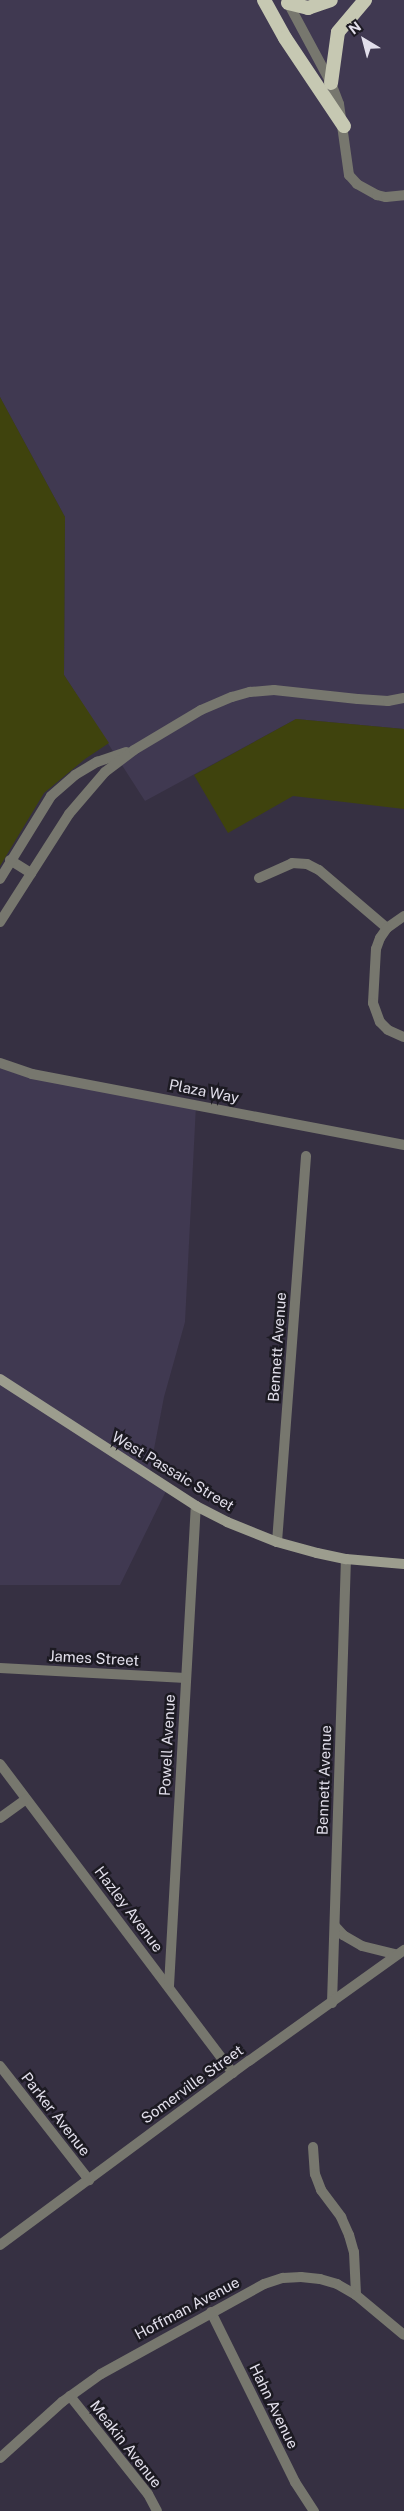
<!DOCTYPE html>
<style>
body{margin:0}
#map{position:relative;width:404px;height:2511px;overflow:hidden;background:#363042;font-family:"Public Sans",sans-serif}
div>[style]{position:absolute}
.built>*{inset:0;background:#403951}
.green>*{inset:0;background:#3f430d}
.minor>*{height:10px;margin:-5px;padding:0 5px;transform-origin:5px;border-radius:5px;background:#77776e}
.secondary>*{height:10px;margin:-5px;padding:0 5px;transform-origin:5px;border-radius:5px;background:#9c9d8e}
.trunk>*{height:14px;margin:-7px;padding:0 7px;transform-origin:7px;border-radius:7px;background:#c6c8b2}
span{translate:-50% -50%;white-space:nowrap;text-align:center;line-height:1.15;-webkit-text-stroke:5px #1c1a22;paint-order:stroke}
.street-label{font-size:15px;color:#e2dfeb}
.north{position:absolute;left:339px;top:15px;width:50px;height:50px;-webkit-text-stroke:4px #1c1a22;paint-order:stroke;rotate:323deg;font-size:14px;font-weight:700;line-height:20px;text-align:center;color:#e2dfeb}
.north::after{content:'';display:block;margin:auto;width:18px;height:22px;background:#e2dfeb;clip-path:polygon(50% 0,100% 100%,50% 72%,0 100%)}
</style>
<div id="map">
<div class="built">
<div style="clip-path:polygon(0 0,404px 0,404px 729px,296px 719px,145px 801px,64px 675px,65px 517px,0 397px)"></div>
<div style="clip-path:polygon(0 1068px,196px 1105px,185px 1322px,164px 1397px,149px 1475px,168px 1487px,120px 1585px,0 1585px)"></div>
</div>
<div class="green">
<div style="clip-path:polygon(0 397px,65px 517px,64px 675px,109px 743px,85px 759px,44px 793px,0 866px)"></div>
<div style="clip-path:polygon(296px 719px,404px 729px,404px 809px,293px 796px,228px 833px,194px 775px)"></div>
</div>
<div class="minor">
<div style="left:287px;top:1px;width:93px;rotate:61.8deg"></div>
<div style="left:331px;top:83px;width:22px;rotate:69deg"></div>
<div style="left:339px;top:104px;width:72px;rotate:82deg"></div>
<div style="left:349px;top:175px;width:12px;rotate:48deg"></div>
<div style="left:357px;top:184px;width:23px;rotate:29deg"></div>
<div style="left:377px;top:195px;width:9px;rotate:13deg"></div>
<div style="left:386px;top:197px;width:18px;rotate:-6deg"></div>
<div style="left:10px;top:860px;width:25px;rotate:32deg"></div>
<div style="left:259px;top:878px;width:36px;rotate:-24deg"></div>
<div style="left:292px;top:863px;width:15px;rotate:4deg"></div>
<div style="left:307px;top:864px;width:13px;rotate:27deg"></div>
<div style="left:319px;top:870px;width:89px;rotate:40.5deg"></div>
<div style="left:0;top:879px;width:97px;rotate:-58.4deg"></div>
<div style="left:51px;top:796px;width:32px;rotate:-41deg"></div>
<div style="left:75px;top:775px;width:26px;rotate:-31deg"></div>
<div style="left:97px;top:762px;width:31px;rotate:-19deg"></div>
<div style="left:404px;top:916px;width:21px;rotate:145deg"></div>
<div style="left:387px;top:928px;width:12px;rotate:125deg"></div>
<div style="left:380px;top:938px;width:12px;rotate:110deg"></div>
<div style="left:376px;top:949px;width:54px;rotate:93.2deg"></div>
<div style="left:373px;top:1003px;width:20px;rotate:70deg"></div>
<div style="left:380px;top:1022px;width:11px;rotate:45deg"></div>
<div style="left:388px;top:1030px;width:17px;rotate:24deg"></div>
<div style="left:0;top:922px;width:128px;rotate:-57.4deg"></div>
<div style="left:69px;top:814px;width:55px;rotate:-49.4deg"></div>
<div style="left:105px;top:772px;width:36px;rotate:-37deg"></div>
<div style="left:134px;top:750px;width:78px;rotate:-30.8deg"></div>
<div style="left:201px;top:710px;width:34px;rotate:-23deg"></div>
<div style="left:232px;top:697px;width:19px;rotate:-16deg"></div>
<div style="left:250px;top:692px;width:24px;rotate:-5deg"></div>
<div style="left:274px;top:690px;width:84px;rotate:6.1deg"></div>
<div style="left:358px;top:699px;width:30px;rotate:4deg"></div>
<div style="left:388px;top:701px;width:16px;rotate:-11deg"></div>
<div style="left:0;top:1063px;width:34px;rotate:19deg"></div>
<div style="left:32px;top:1074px;width:379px;rotate:10.8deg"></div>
<div style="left:277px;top:1542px;width:387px;rotate:-85.7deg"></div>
<div style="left:0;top:1668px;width:186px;rotate:3.1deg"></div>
<div style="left:0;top:1764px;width:387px;rotate:53deg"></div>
<div style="left:0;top:1818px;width:32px;rotate:-36deg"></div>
<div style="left:335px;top:1926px;width:12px;rotate:48deg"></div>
<div style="left:343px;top:1935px;width:22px;rotate:30deg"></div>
<div style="left:362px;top:1946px;width:36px;rotate:14deg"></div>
<div style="left:169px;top:1986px;width:481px;rotate:-86.8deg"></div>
<div style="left:332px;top:2003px;width:444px;rotate:-88.2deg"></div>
<div style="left:0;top:2066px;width:145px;rotate:52deg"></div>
<div style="left:313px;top:2147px;width:27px;rotate:86deg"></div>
<div style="left:315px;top:2174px;width:17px;rotate:69deg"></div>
<div style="left:321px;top:2190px;width:34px;rotate:53deg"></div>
<div style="left:341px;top:2217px;width:20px;rotate:66deg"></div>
<div style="left:349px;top:2235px;width:18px;rotate:74deg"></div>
<div style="left:354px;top:2252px;width:43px;rotate:87.3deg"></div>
<div style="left:0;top:2245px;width:310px;rotate:-36.5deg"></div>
<div style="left:249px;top:2061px;width:191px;rotate:-35.6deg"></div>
<div style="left:211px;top:2312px;width:190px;rotate:63.7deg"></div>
<div style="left:295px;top:2482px;width:35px;rotate:57deg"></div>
<div style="left:70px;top:2396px;width:125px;rotate:51.5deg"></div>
<div style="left:148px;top:2494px;width:19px;rotate:62deg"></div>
<div style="left:0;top:2458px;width:84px;rotate:-42.1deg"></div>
<div style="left:62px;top:2402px;width:48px;rotate:-35.7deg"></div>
<div style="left:101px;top:2374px;width:186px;rotate:-28.9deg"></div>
<div style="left:264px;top:2284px;width:20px;rotate:-18deg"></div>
<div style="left:283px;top:2278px;width:18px;rotate:-3deg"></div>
<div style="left:301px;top:2277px;width:19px;rotate:6deg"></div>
<div style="left:320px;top:2279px;width:18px;rotate:16deg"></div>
<div style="left:337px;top:2284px;width:22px;rotate:30deg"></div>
<div style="left:356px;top:2295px;width:62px;rotate:39.8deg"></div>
</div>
<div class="secondary">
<div style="left:0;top:1379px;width:234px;rotate:32.9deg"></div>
<div style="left:196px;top:1506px;width:35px;rotate:27deg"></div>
<div style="left:227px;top:1522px;width:54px;rotate:21.8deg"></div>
<div style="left:277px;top:1542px;width:41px;rotate:15.4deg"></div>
<div style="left:317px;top:1553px;width:30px;rotate:12deg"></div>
<div style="left:346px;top:1559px;width:58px;rotate:4.9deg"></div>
</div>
<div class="trunk">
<div style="left:264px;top:0;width:43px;rotate:61.1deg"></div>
<div style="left:285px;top:38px;width:106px;rotate:56.2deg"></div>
<div style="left:288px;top:3px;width:21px;rotate:14deg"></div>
<div style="left:308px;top:8px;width:24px;rotate:-19deg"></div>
<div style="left:331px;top:83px;width:51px;rotate:-82.2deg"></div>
<div style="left:338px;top:32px;width:42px;rotate:-49.8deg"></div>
</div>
<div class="street-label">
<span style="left:204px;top:1091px;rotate:11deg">Plaza Way</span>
<span style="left:277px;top:1347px;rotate:-86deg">Bennett Avenue</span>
<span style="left:173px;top:1471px;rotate:31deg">West Passaic Street</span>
<span style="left:94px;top:1658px;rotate:3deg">James Street</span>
<span style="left:167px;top:1745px;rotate:-87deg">Powell Avenue</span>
<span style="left:324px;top:1780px;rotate:-88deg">Bennett Avenue</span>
<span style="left:129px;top:1909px;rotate:53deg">Hazley Avenue</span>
<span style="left:192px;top:2084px;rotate:-36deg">Somerville Street</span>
<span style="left:56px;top:2114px;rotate:52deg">Parker Avenue</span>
<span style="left:187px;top:2308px;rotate:-28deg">Hoffman Avenue</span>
<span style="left:274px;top:2406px;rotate:64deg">Hahn Avenue</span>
<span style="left:126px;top:2444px;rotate:52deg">Meakin Avenue</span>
</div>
<div class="north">N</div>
</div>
